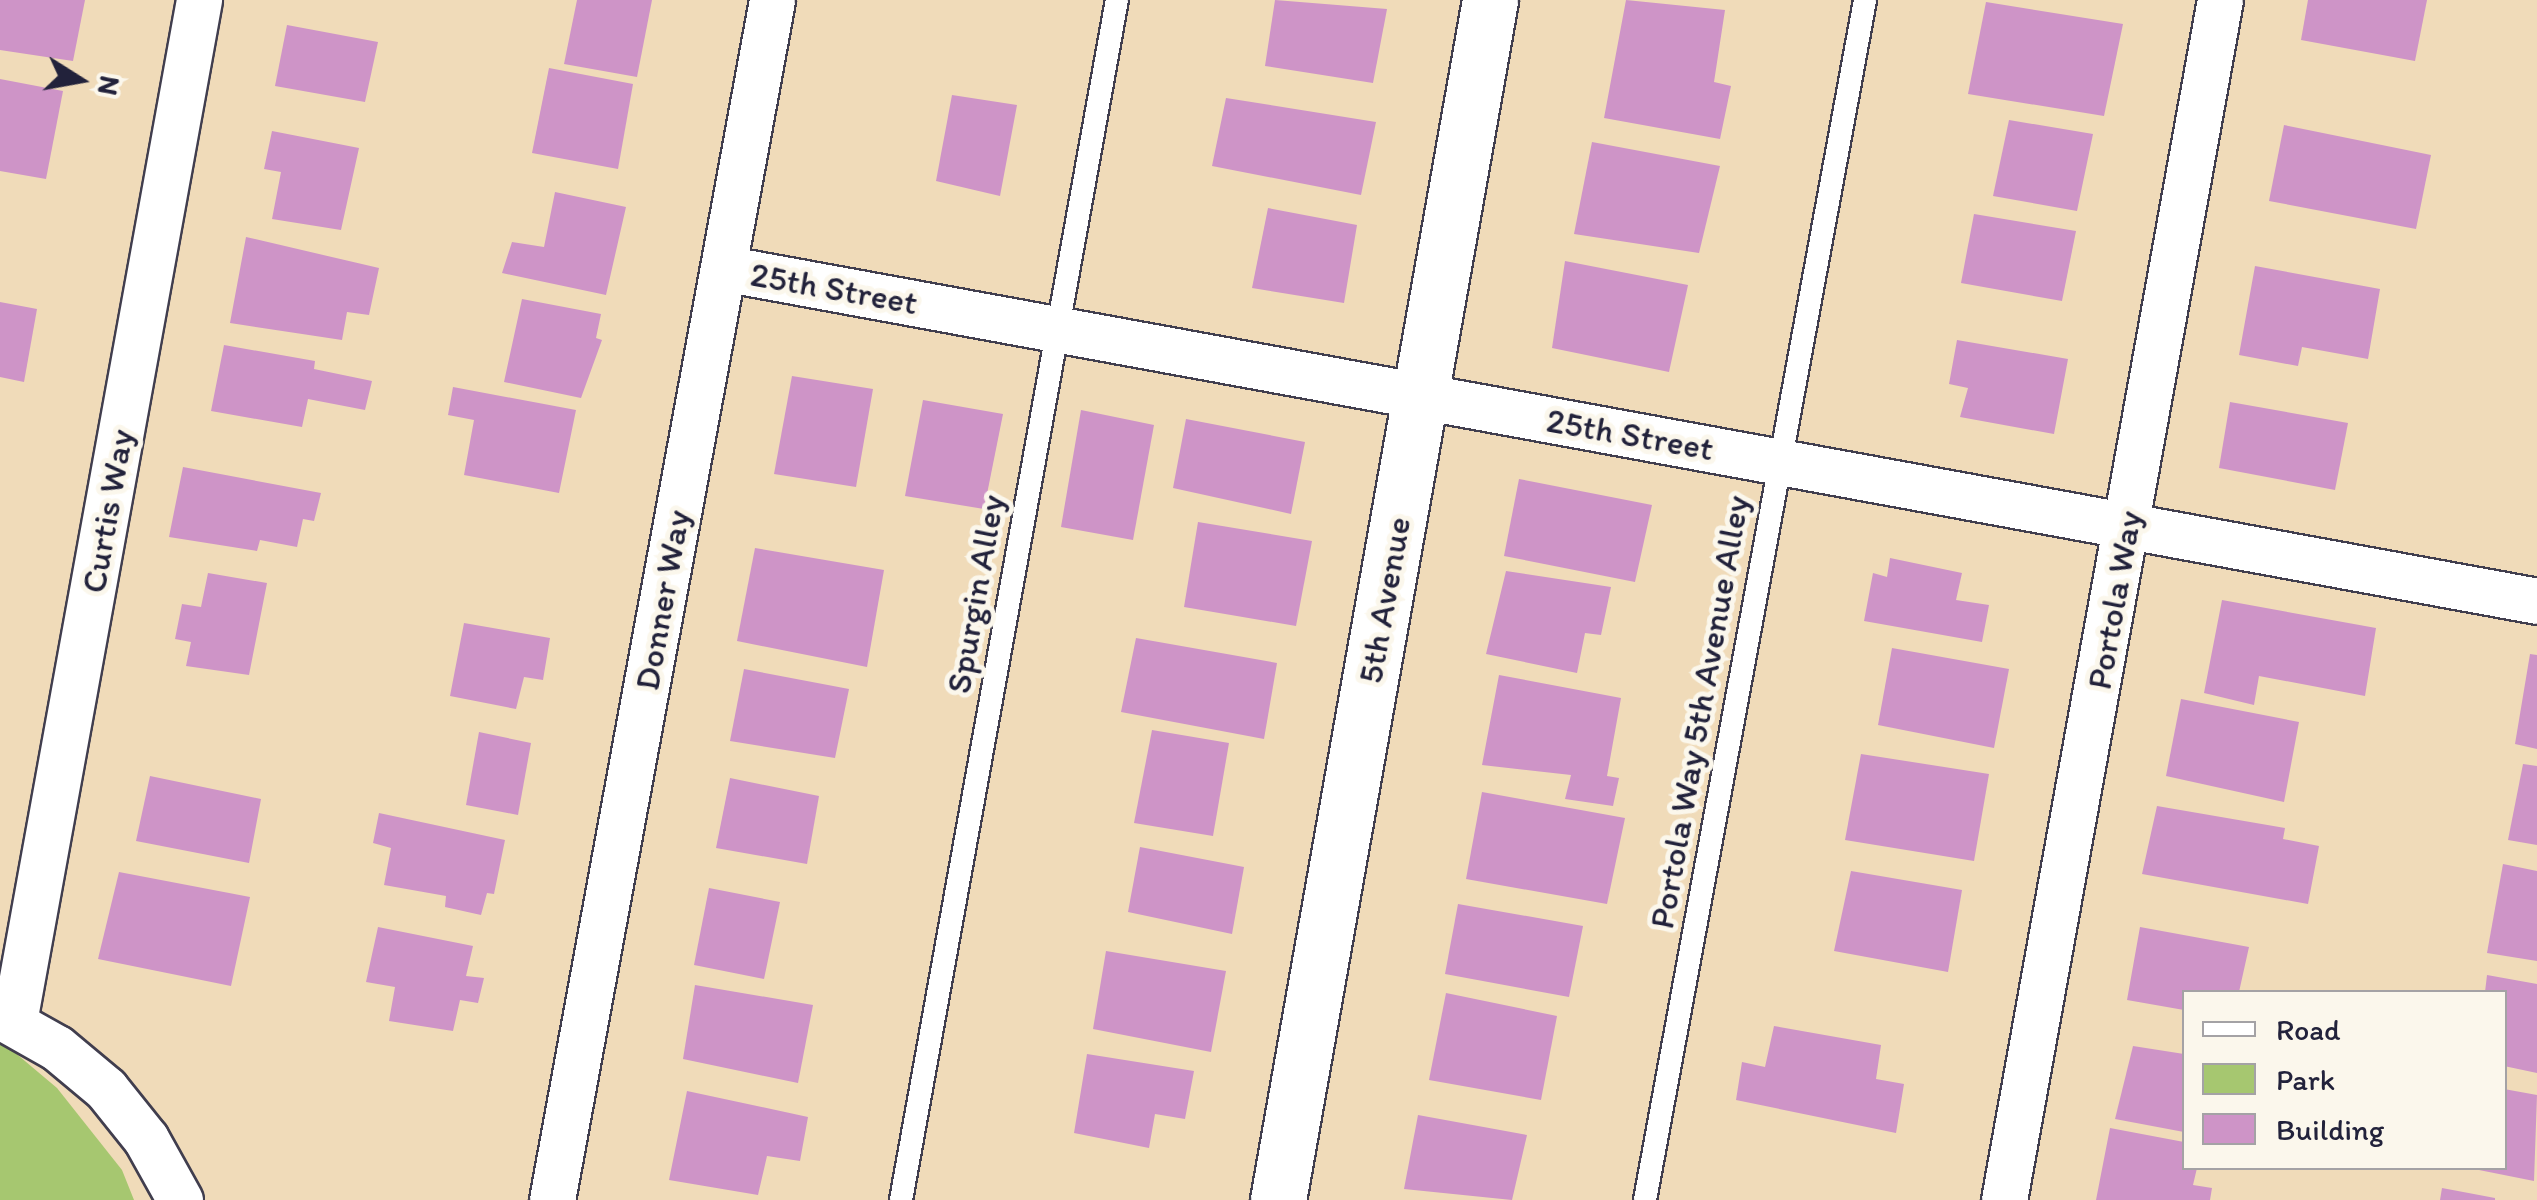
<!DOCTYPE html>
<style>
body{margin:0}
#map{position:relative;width:2537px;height:1200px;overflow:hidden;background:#f0dbb9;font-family:Itim,sans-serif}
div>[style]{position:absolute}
.green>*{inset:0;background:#a6c770}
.building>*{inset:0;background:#ce94c7}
.roads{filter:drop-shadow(2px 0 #413e4e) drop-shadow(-2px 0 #413e4e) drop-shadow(0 2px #413e4e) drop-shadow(0 -2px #413e4e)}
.service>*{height:22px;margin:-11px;padding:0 11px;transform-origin:11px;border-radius:11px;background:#fff}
.minor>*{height:45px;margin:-22.5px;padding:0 22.5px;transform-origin:22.5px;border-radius:22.5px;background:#fff}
.tertiary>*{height:55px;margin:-27.5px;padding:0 27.5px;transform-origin:27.5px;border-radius:27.5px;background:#fff}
span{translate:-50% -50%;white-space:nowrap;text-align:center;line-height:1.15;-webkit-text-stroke:10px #fbf7ec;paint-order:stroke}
.street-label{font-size:35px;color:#22223b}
.legend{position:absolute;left:2182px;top:990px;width:325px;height:180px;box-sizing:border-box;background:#fbf7ec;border:2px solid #a4a2a5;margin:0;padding:12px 18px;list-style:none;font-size:30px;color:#22223b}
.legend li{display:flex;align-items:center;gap:20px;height:50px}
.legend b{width:50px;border:2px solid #a4a2a5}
.north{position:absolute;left:30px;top:30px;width:100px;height:100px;-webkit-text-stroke:8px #fbf7ec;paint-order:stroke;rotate:101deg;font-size:28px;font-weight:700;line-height:40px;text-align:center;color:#22223b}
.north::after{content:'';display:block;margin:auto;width:35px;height:45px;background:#22223b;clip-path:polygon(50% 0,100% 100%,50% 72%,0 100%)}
</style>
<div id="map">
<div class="green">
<div style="clip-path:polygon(0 1040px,57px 1088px,122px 1170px,134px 1200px,0 1200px)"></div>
</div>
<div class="building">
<div style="clip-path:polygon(0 0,85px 0,73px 61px,0 50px)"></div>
<div style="clip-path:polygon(577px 0,652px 0,637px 77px,564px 64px)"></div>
<div style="clip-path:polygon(1275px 0,1387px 9px,1373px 83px,1265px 66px)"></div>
<div style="clip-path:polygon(1626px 0,1725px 10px,1714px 82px,1731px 86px,1720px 139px,1604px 118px)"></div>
<div style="clip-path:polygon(2308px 0,2427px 0,2415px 61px,2301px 40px)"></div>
<div style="clip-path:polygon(1986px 2px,2123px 24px,2104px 116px,1968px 94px)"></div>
<div style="clip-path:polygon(287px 25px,378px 42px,365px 102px,275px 86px)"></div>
<div style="clip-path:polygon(549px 68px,633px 84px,618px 169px,532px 153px)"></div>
<div style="clip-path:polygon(0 79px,63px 91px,46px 179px,0 171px)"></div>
<div style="clip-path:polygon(952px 95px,1017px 105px,1000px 196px,936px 181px)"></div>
<div style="clip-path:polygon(1226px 98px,1376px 122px,1361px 195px,1212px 166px)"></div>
<div style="clip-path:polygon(2009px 120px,2093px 134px,2077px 211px,1993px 196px)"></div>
<div style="clip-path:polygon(2284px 125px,2431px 155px,2416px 229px,2269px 201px)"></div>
<div style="clip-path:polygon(272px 131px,359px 148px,341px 230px,272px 219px,281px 172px,264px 169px)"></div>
<div style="clip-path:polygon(1592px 142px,1720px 166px,1699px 253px,1574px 234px)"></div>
<div style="clip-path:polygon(555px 192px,626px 207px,606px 295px,502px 273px,512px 242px,544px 247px)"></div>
<div style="clip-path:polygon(1268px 208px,1357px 225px,1344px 303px,1252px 288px)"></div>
<div style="clip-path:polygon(1974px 214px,2076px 231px,2062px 301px,1961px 283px)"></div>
<div style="clip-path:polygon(246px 237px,379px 268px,369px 315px,347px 312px,342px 340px,230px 323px)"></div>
<div style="clip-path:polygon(1565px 261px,1688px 285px,1669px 372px,1552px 348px)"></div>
<div style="clip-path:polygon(2255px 266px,2380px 289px,2368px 359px,2302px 347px,2298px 366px,2239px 355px)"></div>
<div style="clip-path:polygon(522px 299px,601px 314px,596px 338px,602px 340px,581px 398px,504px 382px)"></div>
<div style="clip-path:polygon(0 302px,37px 309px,24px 382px,0 377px)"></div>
<div style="clip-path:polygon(1957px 340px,2068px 359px,2054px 434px,1960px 417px,1968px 388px,1949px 384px)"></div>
<div style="clip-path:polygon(224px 345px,315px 361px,314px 369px,372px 381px,365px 410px,308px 399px,302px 427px,211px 411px)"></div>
<div style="clip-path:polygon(792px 376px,873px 389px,856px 487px,774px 474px)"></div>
<div style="clip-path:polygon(453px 387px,576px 410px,559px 493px,464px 475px,474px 420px,448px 415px)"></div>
<div style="clip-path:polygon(923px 400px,1003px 414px,984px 509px,905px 496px)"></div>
<div style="clip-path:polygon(2230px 402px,2348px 423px,2335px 490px,2219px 468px)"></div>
<div style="clip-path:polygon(1081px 410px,1154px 425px,1133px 540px,1061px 527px)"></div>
<div style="clip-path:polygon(1186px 419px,1305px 442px,1291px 514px,1173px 488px)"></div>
<div style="clip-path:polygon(183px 467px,321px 493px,314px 521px,303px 519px,297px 547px,260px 540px,257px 551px,169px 537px)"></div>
<div style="clip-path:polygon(1519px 479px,1652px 505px,1635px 582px,1504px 556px)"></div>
<div style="clip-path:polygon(1198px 522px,1312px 541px,1296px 626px,1184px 607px)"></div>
<div style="clip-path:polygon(755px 548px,884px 570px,867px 667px,737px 641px)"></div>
<div style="clip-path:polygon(1890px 558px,1962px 573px,1956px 600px,1989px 605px,1982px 642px,1864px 621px,1873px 573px,1887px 577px)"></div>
<div style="clip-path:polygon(1506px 571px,1611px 587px,1601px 635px,1585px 633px,1577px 673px,1486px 654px)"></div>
<div style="clip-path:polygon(208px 573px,267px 583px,249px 675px,186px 666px,191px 642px,175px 639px,182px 604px,201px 607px)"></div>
<div style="clip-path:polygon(2222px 600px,2376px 628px,2365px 696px,2259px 676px,2254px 705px,2204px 693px)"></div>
<div style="clip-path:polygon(464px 623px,550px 638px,543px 680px,524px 677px,516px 709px,450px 696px)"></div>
<div style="clip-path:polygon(1136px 638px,1277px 663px,1264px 739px,1121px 712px)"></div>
<div style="clip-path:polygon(1892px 648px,2009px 669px,1994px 748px,1878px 725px)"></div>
<div style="clip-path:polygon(2530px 654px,2537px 655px,2537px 749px,2515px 744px)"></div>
<div style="clip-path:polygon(744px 669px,849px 689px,835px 758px,730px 741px)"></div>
<div style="clip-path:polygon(1499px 675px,1621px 698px,1607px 776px,1619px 778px,1613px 806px,1565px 799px,1571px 775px,1482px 765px)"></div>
<div style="clip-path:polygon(2181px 699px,2299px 722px,2284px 802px,2166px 776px)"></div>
<div style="clip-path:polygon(1152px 730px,1229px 743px,1213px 836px,1134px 823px)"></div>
<div style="clip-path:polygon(479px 732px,531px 743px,518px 815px,466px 805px)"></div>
<div style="clip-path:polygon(1861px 754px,1989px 774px,1974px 861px,1845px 840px)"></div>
<div style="clip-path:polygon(2523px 764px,2537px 766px,2537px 845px,2508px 840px)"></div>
<div style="clip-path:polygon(150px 776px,261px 799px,249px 863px,136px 841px)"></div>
<div style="clip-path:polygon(730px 778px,819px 796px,807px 864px,716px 848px)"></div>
<div style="clip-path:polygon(1482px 792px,1625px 818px,1607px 904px,1466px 879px)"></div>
<div style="clip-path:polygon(2157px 806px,2285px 828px,2283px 839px,2319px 846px,2308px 904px,2142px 874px)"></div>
<div style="clip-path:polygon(379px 813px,505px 840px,494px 894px,487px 893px,481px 915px,445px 907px,446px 896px,384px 885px,391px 848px,373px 843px)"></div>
<div style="clip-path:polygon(1140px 847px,1244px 867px,1232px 934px,1128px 912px)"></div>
<div style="clip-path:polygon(2503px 864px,2537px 871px,2537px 961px,2487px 953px)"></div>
<div style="clip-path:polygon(1851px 871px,1962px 890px,1948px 972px,1834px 951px)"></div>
<div style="clip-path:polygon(119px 872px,250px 897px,231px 986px,98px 959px)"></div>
<div style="clip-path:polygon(709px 888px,780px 902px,764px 979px,694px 965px)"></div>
<div style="clip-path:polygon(1458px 904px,1583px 926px,1569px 997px,1445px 974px)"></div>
<div style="clip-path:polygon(378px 927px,473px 946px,466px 976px,484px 978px,478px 1003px,460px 1000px,453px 1031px,389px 1021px,395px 987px,366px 982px)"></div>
<div style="clip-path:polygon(2140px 927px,2249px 947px,2239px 992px,2184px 992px,2184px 1010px,2127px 1000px)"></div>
<div style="clip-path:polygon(1106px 951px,1226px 971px,1211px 1052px,1093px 1029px)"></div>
<div style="clip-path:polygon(2487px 975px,2537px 984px,2537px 1073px,2504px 1066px,2504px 992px,2485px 992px)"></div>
<div style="clip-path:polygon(695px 985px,813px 1005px,798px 1083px,683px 1059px)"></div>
<div style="clip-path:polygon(1446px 993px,1557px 1016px,1541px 1100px,1429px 1080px)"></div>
<div style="clip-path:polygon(1774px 1026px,1881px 1045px,1876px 1079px,1904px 1084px,1896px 1133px,1736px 1100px,1742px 1062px,1765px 1067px)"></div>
<div style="clip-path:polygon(2133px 1046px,2184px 1054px,2184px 1132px,2115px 1119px)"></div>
<div style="clip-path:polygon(1087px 1054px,1194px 1071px,1185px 1119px,1155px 1114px,1149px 1148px,1074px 1133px)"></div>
<div style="clip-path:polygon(2504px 1089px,2537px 1095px,2534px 1181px,2474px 1169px,2504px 1168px)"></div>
<div style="clip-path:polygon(687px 1091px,808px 1117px,800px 1161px,767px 1156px,758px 1195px,669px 1180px)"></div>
<div style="clip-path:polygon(1418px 1115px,1527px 1135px,1512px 1200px,1404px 1189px)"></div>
<div style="clip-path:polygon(2110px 1128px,2184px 1142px,2184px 1168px,2197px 1168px,2193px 1185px,2212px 1188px,2210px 1200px,2096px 1200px)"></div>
<div style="clip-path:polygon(2442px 1188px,2495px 1198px,2495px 1200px,2440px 1200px)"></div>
</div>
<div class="roads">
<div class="service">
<div style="left:901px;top:1200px;width:1219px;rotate:-79.8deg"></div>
<div style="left:1645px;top:1200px;width:1220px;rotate:-79.61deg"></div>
</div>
<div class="minor">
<div style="left:723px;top:268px;width:1844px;rotate:10.4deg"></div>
<div style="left:0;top:1016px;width:65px;rotate:29.3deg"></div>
<div style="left:57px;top:1048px;width:64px;rotate:39.9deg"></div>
<div style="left:106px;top:1089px;width:64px;rotate:51.3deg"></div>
<div style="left:146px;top:1139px;width:70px;rotate:60.9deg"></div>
<div style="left:14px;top:1022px;width:1039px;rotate:-79.74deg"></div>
<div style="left:552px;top:1200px;width:1220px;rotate:-79.61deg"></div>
<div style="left:2004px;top:1200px;width:1219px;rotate:-79.8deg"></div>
</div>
<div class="tertiary">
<div style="left:1278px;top:1200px;width:1219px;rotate:-79.98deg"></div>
</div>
</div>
<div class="street-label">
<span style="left:834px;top:288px;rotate:10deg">25th Street</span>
<span style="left:1630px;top:434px;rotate:10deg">25th Street</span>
<span style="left:107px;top:511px;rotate:-80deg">Curtis Way</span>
<span style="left:975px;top:594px;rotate:-80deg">Spurgin Alley</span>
<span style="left:662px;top:600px;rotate:-80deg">Donner Way</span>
<span style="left:1384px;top:600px;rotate:-80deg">5th Avenue</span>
<span style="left:2114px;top:600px;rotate:-80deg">Portola Way</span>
<span style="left:1699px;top:712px;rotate:-80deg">Portola Way 5th Avenue Alley</span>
</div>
<ul class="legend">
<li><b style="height:12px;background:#fff"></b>Road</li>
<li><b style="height:28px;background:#a6c770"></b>Park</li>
<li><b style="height:28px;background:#ce94c7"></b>Building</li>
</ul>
<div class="north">N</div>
</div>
